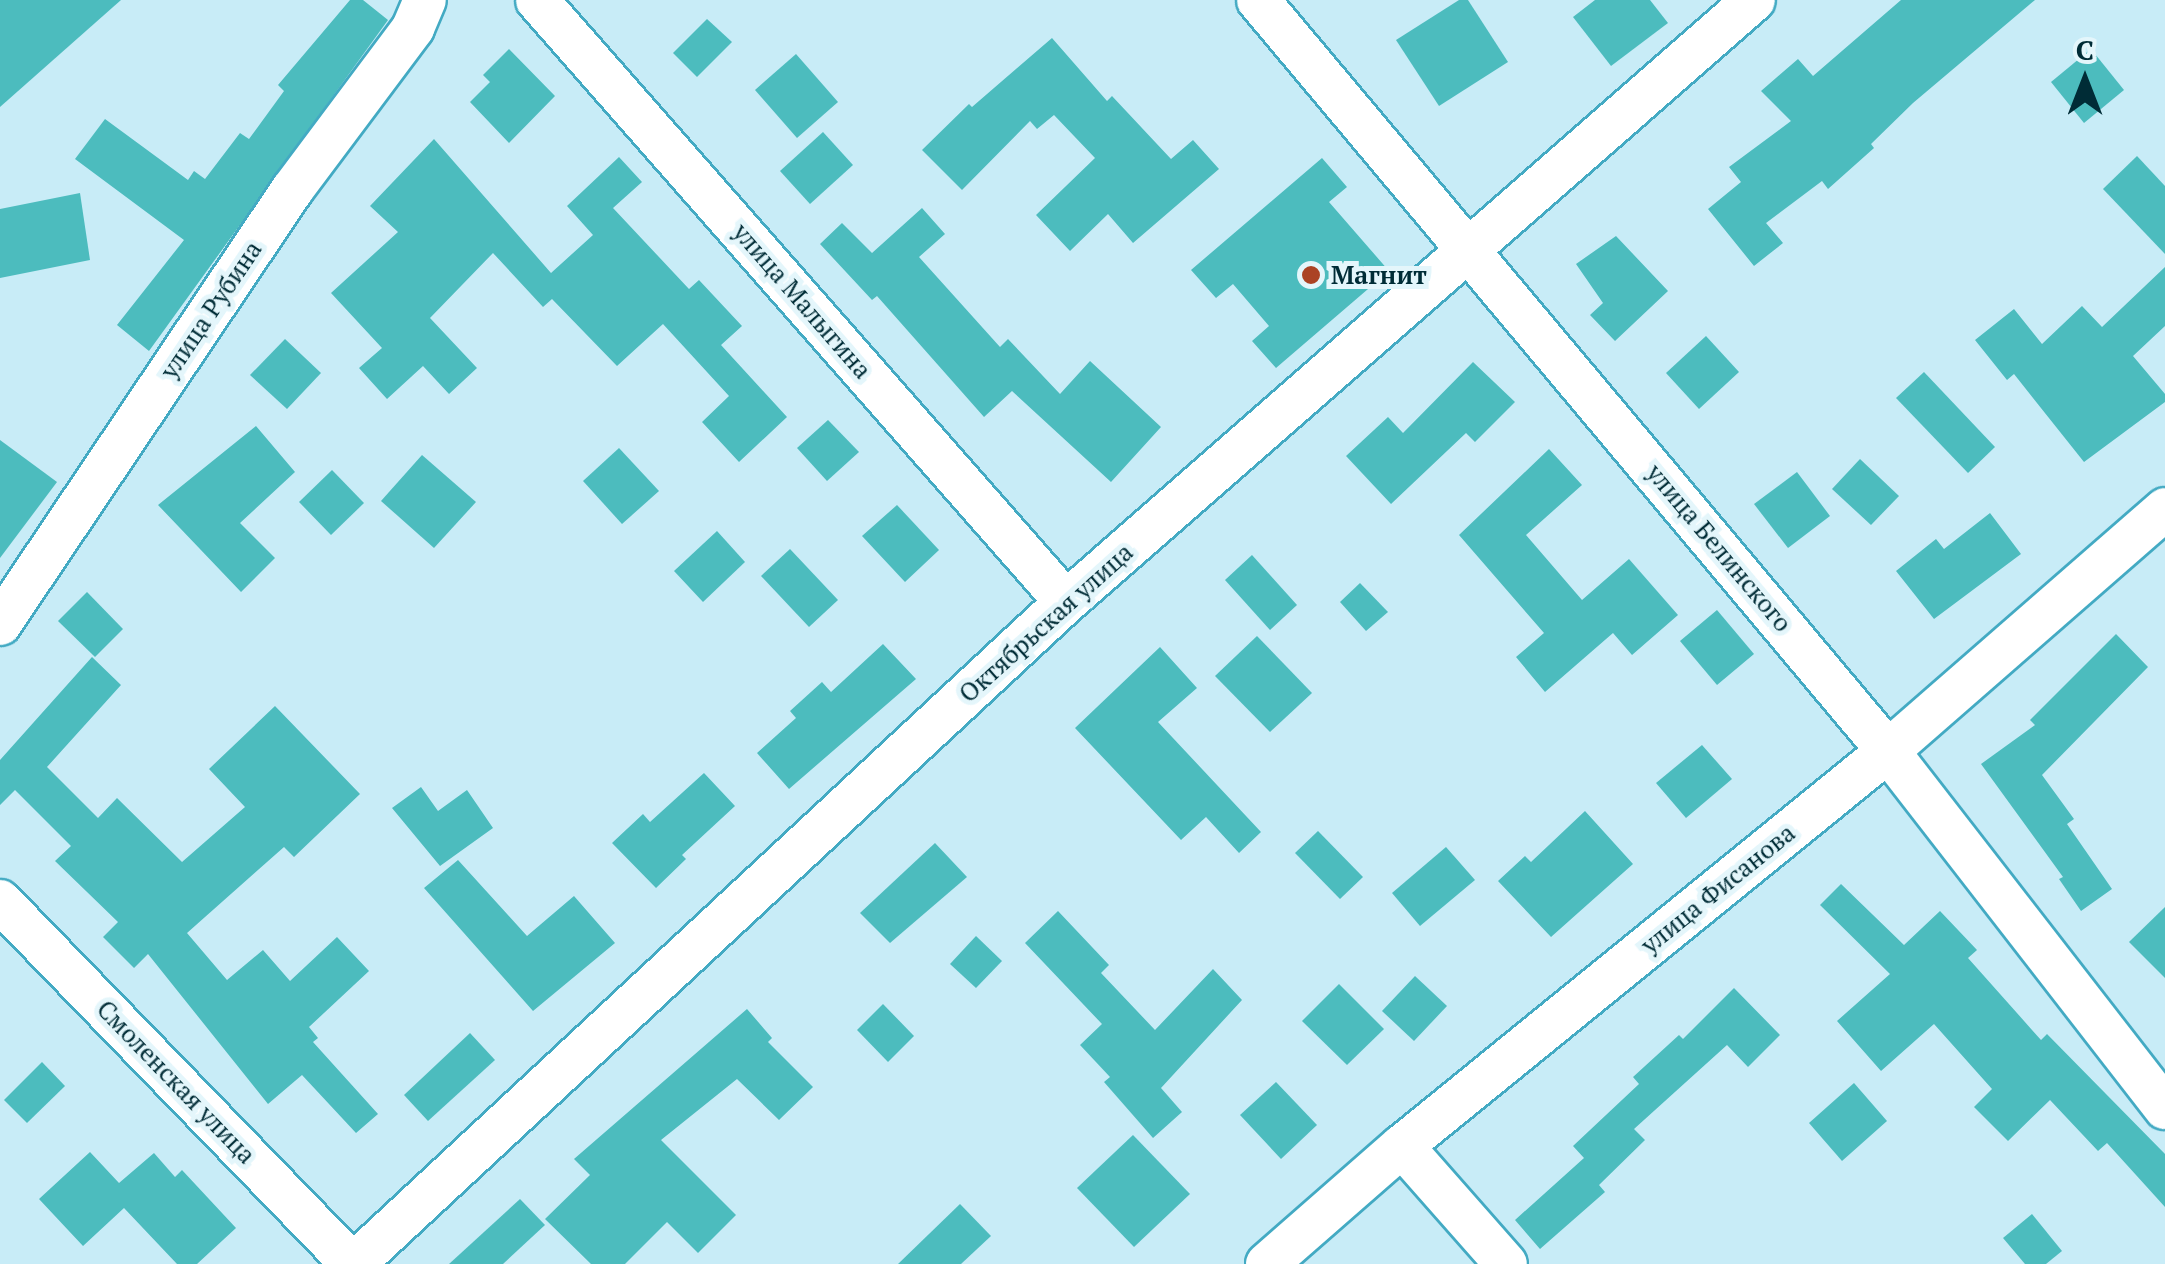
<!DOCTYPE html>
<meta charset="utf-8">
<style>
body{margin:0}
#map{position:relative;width:2165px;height:1264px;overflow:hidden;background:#c8ecf7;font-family:"PT Serif",serif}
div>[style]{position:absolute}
.building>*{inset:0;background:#4cbcbe}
.roads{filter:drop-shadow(2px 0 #43aac3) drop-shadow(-2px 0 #43aac3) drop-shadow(0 2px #43aac3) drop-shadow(0 -2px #43aac3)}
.street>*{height:42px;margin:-21px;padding:0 21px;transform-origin:21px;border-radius:21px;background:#fff}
.dots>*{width:28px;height:28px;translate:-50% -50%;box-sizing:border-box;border:5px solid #e4f6fb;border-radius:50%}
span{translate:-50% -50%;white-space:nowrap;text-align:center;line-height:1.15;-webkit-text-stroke:10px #e4f6fb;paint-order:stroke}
.poi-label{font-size:25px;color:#002c36;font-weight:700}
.left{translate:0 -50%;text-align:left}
.street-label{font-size:25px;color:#002c36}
.north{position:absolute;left:2035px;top:30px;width:100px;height:100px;-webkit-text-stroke:8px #e4f6fb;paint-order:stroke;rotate:0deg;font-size:28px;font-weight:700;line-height:40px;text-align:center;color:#002c36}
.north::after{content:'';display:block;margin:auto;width:35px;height:45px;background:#002c36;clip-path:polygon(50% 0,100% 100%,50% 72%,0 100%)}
</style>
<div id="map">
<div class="building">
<div style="clip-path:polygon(0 0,121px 0,0 107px)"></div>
<div style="clip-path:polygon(350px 0,363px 0,388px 20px,149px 351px,117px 325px,184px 240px,75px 159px,105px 119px,188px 180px,194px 171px,205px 179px,240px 133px,249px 139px,284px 91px,278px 85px)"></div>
<div style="clip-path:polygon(1459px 0,1468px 0,1508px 62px,1439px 106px,1396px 40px)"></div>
<div style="clip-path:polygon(1595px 0,1650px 0,1668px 23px,1611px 66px,1573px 17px)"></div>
<div style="clip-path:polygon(1901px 0,2035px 0,1913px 103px,1871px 144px,1874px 148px,1828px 189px,1822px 181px,1766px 223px,1783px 243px,1754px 266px,1708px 209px,1741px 182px,1729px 167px,1791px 121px,1761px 91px,1798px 59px,1813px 76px)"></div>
<div style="clip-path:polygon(707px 19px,732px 42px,697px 77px,673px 53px)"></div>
<div style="clip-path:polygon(1052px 38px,1107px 101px,1112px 96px,1171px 159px,1193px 140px,1219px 169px,1133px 243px,1108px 214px,1070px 251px,1036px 215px,1095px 158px,1054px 115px,1037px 129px,1030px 121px,962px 190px,922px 150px,969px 104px,972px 107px)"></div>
<div style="clip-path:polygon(509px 49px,555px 96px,509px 143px,470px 102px,490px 82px,483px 75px)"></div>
<div style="clip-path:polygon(2091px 49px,2124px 90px,2084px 123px,2051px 82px)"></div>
<div style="clip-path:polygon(796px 54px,838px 102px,797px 138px,755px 90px)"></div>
<div style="clip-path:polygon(823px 132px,853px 165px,810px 204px,780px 171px)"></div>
<div style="clip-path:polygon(434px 139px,551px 273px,593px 235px,567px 206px,619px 157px,642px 182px,613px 208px,689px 289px,699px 280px,742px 326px,721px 345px,787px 417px,739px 462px,702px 422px,729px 396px,663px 324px,617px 366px,552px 299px,543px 307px,493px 253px,430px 318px,477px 368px,449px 394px,423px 366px,387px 399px,359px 368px,382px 348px,331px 293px,398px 232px,370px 206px)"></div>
<div style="clip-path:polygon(2137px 156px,2165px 186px,2165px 254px,2103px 189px)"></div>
<div style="clip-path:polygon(1322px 158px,1347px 187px,1329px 202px,1389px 271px,1276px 368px,1252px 341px,1269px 326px,1233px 284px,1216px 298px,1191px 270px)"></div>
<div style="clip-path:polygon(80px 193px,90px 260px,0 278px,0 209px)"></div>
<div style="clip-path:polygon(922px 208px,945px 234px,919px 257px,1000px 347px,1008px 339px,1060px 394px,1090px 361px,1161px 427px,1111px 482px,1012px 391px,984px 417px,877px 296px,872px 300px,820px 244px,842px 223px,872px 253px)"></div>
<div style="clip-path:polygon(1616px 236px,1668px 291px,1615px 341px,1590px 315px,1603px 303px,1576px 264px)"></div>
<div style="clip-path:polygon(2165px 267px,2165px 326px,2133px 356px,2165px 394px,2165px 402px,2084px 462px,2014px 374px,2007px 380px,1975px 340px,2014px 309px,2042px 344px,2082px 306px,2102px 327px)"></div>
<div style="clip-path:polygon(1706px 336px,1739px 372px,1699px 409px,1666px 373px)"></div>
<div style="clip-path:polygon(285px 339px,321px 373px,287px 409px,250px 375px)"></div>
<div style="clip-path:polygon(1473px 362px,1515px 402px,1475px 442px,1466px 433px,1391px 504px,1346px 456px,1388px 417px,1403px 433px)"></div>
<div style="clip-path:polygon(1924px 372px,1995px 447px,1968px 473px,1896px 398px)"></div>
<div style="clip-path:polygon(828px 420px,859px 452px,827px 481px,797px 448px)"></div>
<div style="clip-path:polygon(256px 426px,295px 472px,240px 523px,275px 558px,241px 592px,158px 505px)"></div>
<div style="clip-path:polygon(0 440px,57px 482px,0 558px)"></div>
<div style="clip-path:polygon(619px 448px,659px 491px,622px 524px,583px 481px)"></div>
<div style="clip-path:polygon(1549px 449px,1582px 485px,1526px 535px,1582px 600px,1629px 559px,1678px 615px,1632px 655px,1613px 633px,1545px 692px,1516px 657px,1544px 633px,1459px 535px)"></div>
<div style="clip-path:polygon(422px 455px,476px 502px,434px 548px,381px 501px)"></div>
<div style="clip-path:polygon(1860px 459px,1899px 496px,1871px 525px,1832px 489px)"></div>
<div style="clip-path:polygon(332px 470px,364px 503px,331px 535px,299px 502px)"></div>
<div style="clip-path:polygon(1797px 472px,1830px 516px,1788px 548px,1754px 504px)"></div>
<div style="clip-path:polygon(897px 505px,939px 550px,905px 582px,862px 536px)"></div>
<div style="clip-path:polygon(1990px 513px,2021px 554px,1934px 619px,1896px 571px,1936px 539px,1944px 549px)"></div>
<div style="clip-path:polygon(717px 531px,745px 562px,703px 602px,674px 571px)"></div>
<div style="clip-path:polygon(790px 549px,838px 600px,809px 627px,761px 576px)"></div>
<div style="clip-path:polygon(1252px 555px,1297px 605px,1270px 630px,1225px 580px)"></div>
<div style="clip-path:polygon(1360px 583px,1388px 612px,1366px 631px,1340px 602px)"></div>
<div style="clip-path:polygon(87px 592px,123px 629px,95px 657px,58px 621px)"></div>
<div style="clip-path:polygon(1717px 610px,1754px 654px,1717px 685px,1680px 641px)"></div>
<div style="clip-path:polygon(2116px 634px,2148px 667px,2042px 775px,2074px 819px,2067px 824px,2112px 889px,2081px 911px,2059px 879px,2063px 877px,1981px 764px,2035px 725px,2030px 720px)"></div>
<div style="clip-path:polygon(1257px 636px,1312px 693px,1270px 732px,1215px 676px)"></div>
<div style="clip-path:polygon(883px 644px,916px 679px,789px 789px,757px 753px,796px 718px,790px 711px,822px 682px,831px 692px)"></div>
<div style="clip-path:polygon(1160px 647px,1197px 688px,1158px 722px,1261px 832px,1239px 853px,1206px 817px,1181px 840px,1075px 728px)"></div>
<div style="clip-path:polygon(92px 657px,121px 685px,47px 767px,98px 818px,117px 798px,182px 862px,245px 807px,209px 769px,275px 706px,360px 794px,294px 857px,284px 847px,187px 933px,227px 980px,263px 950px,290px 981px,337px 937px,369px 971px,309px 1027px,318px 1038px,313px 1042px,378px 1114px,356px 1133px,302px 1075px,268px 1104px,148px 954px,134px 968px,103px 937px,118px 922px,55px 861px,71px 846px,15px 790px,0 805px,0 760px)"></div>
<div style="clip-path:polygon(1702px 745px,1732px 779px,1686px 818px,1656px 783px)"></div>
<div style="clip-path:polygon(704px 773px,735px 806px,682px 855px,686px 859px,656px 888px,612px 843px,643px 814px,650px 822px)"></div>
<div style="clip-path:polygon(421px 787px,438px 811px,467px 790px,493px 828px,440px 866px,392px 808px)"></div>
<div style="clip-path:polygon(1585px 811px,1633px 864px,1551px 937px,1498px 881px,1525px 856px,1531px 862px)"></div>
<div style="clip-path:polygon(1318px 831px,1363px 877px,1340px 899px,1295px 853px)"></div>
<div style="clip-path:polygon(935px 843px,967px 877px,890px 943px,860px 913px)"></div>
<div style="clip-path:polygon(1446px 847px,1475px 880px,1420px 926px,1392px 893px)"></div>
<div style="clip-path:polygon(458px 860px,527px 936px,574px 896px,615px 943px,533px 1011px,424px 888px)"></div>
<div style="clip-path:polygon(1841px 884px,1904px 945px,1940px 911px,1977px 950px,1968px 958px,2041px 1040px,2047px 1034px,2165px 1154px,2165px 1207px,2107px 1143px,2098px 1151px,2050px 1100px,2008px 1141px,1974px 1107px,1992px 1089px,1934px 1024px,1881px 1071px,1837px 1021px,1890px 974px,1820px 905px)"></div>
<div style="clip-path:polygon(2165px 907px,2165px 978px,2129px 942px)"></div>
<div style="clip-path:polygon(1058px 911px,1109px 965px,1101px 973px,1155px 1030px,1213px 969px,1242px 1000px,1161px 1088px,1182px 1112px,1153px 1138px,1104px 1082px,1110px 1077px,1080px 1045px,1102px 1024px,1025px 943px)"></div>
<div style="clip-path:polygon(976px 936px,1002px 961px,976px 988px,950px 964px)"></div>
<div style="clip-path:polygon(1415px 976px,1447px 1006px,1414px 1041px,1382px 1011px)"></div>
<div style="clip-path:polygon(1339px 984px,1384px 1029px,1347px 1065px,1302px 1021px)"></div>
<div style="clip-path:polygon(1734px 988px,1780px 1035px,1748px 1067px,1727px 1045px,1634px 1129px,1645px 1140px,1599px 1185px,1605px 1192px,1540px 1249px,1515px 1220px,1584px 1158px,1573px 1146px,1639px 1084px,1633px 1077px,1679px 1035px,1683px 1039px)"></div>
<div style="clip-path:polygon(883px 1004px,914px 1036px,888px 1062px,857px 1030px)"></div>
<div style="clip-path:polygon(747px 1009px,772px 1038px,768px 1042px,813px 1087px,779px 1120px,737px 1079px,661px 1140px,736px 1215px,698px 1253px,667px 1222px,625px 1264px,591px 1264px,545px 1219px,590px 1175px,574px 1159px)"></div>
<div style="clip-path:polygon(470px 1033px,495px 1060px,428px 1121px,404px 1095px)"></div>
<div style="clip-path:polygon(42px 1062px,65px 1086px,27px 1123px,4px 1100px)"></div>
<div style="clip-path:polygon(1276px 1082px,1317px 1125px,1281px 1159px,1240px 1115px)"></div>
<div style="clip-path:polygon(1854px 1083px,1887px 1121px,1842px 1161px,1809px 1123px)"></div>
<div style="clip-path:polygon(1133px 1135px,1190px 1194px,1134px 1247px,1077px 1188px)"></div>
<div style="clip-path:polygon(90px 1152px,119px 1183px,154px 1153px,175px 1177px,182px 1170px,236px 1228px,197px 1264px,177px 1264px,124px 1208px,83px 1246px,39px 1199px)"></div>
<div style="clip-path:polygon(520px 1199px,545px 1225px,503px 1264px,449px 1264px)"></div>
<div style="clip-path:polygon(960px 1204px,991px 1236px,961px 1264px,898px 1264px)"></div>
<div style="clip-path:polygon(2032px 1214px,2062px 1251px,2046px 1264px,2025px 1264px,2003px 1238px)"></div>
</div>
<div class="roads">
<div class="street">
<div style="left:537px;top:0;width:801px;rotate:48.69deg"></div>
<div style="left:1258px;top:0;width:980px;rotate:50.01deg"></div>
<div style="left:1888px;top:751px;width:452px;rotate:52.2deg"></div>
<div style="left:0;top:624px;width:523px;rotate:-56.07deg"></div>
<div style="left:292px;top:190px;width:202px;rotate:-53.2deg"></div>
<div style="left:413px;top:28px;width:30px;rotate:-67deg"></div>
<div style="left:0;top:901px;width:506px;rotate:45.88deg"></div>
<div style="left:1402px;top:1146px;width:157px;rotate:48.6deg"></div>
<div style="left:354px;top:1264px;width:972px;rotate:-42.92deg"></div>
<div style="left:1066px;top:602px;width:914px;rotate:-41.19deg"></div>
<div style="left:1267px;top:1264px;width:179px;rotate:-41.2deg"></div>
<div style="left:1402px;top:1146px;width:626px;rotate:-39.1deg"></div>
<div style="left:1888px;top:751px;width:368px;rotate:-41.1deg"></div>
</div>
</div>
<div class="dots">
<div style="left:1311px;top:275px;background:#ab4324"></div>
</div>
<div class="poi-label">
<span class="left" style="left:1331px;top:275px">Магнит</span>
</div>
<div class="street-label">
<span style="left:802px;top:301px;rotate:49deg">улица Малыгина</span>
<span style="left:211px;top:310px;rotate:-56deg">улица Рубина</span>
<span style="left:1719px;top:548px;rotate:50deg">улица Белинского</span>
<span style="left:1046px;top:623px;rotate:-42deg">Октябрьская улица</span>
<span style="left:1718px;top:889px;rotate:-39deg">улица Фисанова</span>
<span style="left:176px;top:1082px;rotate:46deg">Смоленская улица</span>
</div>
<div class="north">С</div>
</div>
